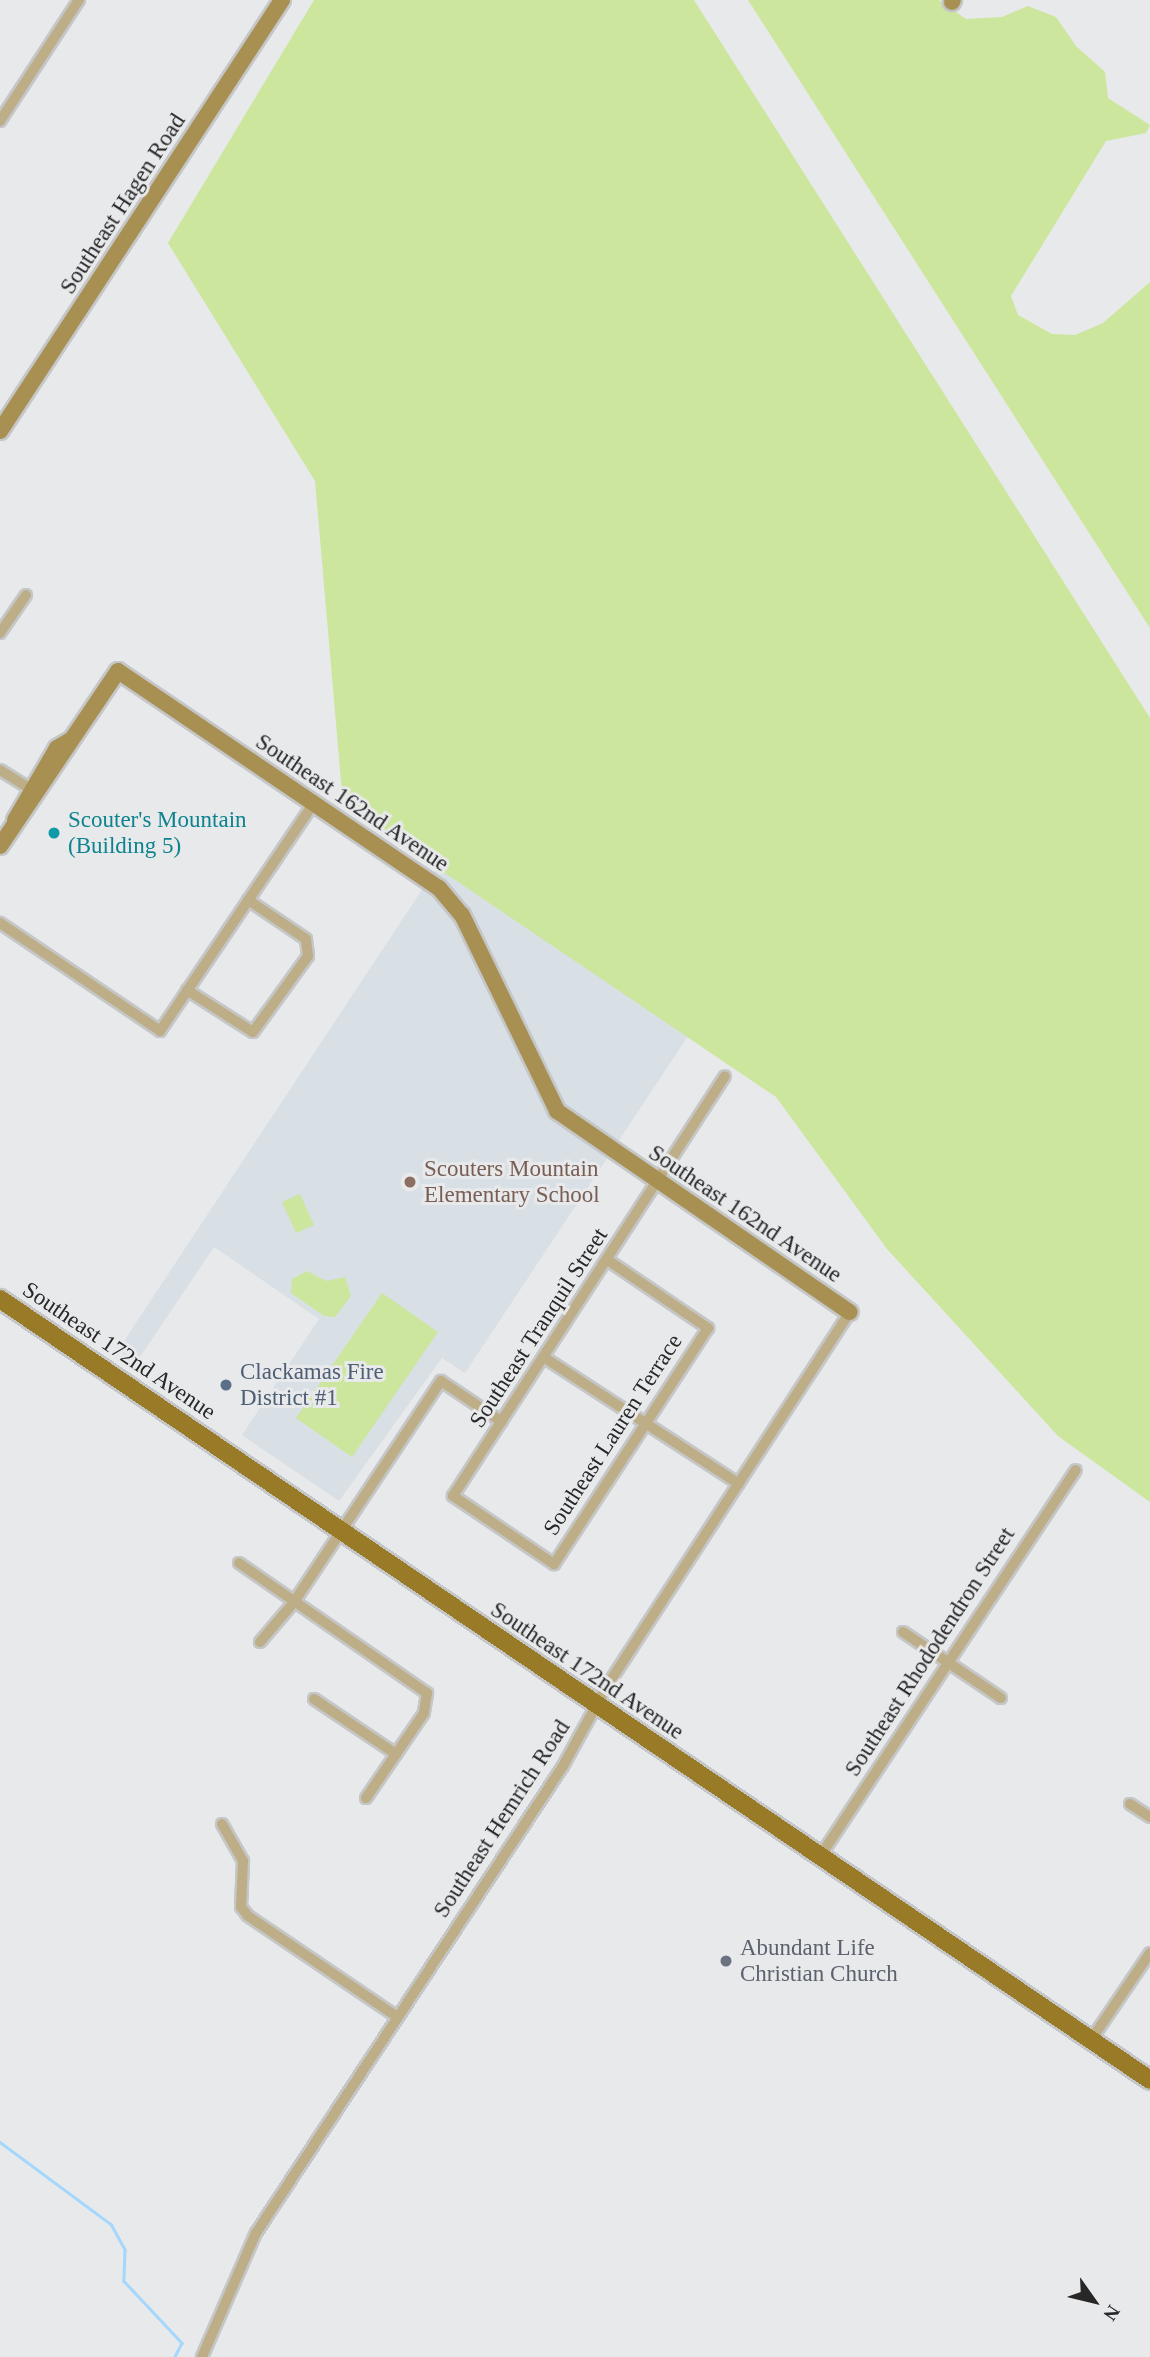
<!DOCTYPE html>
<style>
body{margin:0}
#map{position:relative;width:1150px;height:2357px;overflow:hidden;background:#e8e9ea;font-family:"Times New Roman",serif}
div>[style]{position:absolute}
.built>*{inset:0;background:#d8dfe5}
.green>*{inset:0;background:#cce69d}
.stream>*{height:2.5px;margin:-1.25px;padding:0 1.25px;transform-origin:1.25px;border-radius:1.25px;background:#a4d7fd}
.roads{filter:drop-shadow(2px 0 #c5c6c7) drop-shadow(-2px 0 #c5c6c7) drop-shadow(0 2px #c5c6c7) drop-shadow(0 -2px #c5c6c7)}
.street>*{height:10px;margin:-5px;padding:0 5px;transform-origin:5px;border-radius:5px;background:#beae87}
.secondary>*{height:16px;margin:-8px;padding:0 8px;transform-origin:8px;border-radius:8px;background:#a89053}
.primary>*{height:18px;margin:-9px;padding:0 9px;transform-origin:9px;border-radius:9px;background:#997a26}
.dots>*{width:19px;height:19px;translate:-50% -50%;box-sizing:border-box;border:4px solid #e8e9ea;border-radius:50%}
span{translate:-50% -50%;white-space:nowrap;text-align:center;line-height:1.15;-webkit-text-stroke:6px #e8e9ea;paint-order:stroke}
.street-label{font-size:23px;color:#272728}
.culture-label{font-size:23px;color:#0d838f}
.left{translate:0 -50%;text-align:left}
.education-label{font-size:23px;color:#785e54}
.service-label{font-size:23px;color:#4e5e75}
.worship-label{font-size:23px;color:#5b616d}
.north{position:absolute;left:1059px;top:2266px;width:70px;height:70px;-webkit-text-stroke:5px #e8e9ea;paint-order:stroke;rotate:124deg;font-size:19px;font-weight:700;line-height:28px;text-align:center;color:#272728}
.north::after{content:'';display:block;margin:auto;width:24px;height:32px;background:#272728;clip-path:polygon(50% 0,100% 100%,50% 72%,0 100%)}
</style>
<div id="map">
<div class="built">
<div style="clip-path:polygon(437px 867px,688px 1036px,465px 1373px,442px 1358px,339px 1501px,242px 1435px,319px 1319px,214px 1247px,136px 1363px,118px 1350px)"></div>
</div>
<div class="green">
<div style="clip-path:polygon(314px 0,694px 0,1150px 718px,1150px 1502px,1058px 1436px,887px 1249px,776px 1097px,343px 804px,315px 481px,168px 243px)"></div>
<div style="clip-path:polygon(748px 0,939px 0,966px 19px,1002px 17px,1028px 6px,1056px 17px,1076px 46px,1105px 72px,1108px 98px,1150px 125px,1146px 133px,1106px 141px,1011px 296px,1018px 315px,1052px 334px,1075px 335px,1103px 323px,1150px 282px,1150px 628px)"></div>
<div style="clip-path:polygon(300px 1194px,314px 1225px,296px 1233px,282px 1202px)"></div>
<div style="clip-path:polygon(307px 1271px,326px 1281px,345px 1277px,351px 1296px,335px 1317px,324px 1316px,291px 1293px,292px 1279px)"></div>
<div style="clip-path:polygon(382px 1293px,438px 1332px,352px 1457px,296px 1418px)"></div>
</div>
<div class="stream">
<div style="left:0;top:2142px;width:138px;rotate:36.5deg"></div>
<div style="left:111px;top:2224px;width:29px;rotate:61deg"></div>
<div style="left:125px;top:2249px;width:32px;rotate:92deg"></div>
<div style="left:124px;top:2281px;width:85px;rotate:46.9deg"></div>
<div style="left:182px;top:2343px;width:16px;rotate:117deg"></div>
</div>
<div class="roads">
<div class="street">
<div style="left:0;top:121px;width:145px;rotate:-56.9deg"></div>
<div style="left:0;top:633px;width:46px;rotate:-55.6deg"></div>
<div style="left:0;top:770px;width:36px;rotate:32deg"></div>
<div style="left:0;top:923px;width:193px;rotate:34deg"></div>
<div style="left:160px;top:1031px;width:274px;rotate:-56deg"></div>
<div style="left:187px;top:990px;width:78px;rotate:32.5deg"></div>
<div style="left:253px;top:1032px;width:94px;rotate:-54.1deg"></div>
<div style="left:308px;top:956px;width:17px;rotate:-97deg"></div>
<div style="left:306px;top:939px;width:70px;rotate:-146.1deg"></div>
<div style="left:609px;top:1261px;width:120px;rotate:34.1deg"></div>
<div style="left:708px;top:1328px;width:282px;rotate:123.1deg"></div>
<div style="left:554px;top:1564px;width:122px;rotate:-146deg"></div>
<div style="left:453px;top:1496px;width:500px;rotate:-57.07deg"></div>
<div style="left:545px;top:1358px;width:231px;rotate:33deg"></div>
<div style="left:239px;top:1563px;width:229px;rotate:34.7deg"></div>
<div style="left:427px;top:1693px;width:20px;rotate:99deg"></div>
<div style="left:424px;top:1713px;width:103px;rotate:124.3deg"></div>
<div style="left:903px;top:1632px;width:118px;rotate:34deg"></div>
<div style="left:260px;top:1642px;width:52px;rotate:-49.6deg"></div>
<div style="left:294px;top:1602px;width:265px;rotate:-56.4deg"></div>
<div style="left:441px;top:1381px;width:73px;rotate:33.9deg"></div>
<div style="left:314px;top:1699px;width:99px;rotate:33.9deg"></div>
<div style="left:1130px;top:1804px;width:24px;rotate:33deg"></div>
<div style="left:222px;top:1824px;width:43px;rotate:60.4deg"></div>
<div style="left:243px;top:1861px;width:46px;rotate:92.5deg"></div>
<div style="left:241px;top:1907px;width:11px;rotate:52deg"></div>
<div style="left:248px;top:1916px;width:180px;rotate:34.1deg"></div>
<div style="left:819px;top:1858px;width:465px;rotate:-56.5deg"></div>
<div style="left:1091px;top:2040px;width:105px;rotate:-55.9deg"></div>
<div style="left:202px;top:2357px;width:135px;rotate:-66.5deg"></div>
<div style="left:256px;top:2233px;width:559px;rotate:-56.68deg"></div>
<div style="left:563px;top:1766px;width:91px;rotate:-61.2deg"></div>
<div style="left:607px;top:1686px;width:446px;rotate:-57deg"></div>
</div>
<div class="secondary">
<div style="left:952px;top:2px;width:2px;rotate:-63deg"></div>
<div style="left:0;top:431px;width:515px;rotate:-56.8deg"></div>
<div style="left:15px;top:820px;width:83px;rotate:-59.7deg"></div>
<div style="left:57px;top:748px;width:16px;rotate:-30deg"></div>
<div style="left:0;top:846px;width:211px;rotate:-56deg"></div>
<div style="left:118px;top:671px;width:387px;rotate:34.1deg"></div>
<div style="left:439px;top:888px;width:35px;rotate:50deg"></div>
<div style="left:462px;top:915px;width:218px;rotate:64.1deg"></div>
<div style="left:557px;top:1111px;width:355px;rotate:34.5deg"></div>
</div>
<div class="primary">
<div style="left:0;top:1299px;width:1390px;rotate:34.18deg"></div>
</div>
</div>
<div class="dots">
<div style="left:54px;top:833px;background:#0f9aa8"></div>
<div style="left:410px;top:1182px;background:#8d6e63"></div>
<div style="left:226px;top:1385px;background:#5c6f8a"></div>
<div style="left:726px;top:1961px;background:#6b7280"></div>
</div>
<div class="street-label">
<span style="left:123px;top:204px;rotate:-57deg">Southeast Hagen Road</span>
<span style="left:352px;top:803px;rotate:34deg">Southeast 162nd Avenue</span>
<span style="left:745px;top:1214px;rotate:34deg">Southeast 162nd Avenue</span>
<span style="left:539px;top:1328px;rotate:-57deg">Southeast Tranquil Street</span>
<span style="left:119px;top:1351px;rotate:34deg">Southeast 172nd Avenue</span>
<span style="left:613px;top:1435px;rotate:-57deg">Southeast Lauren Terrace</span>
<span style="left:930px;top:1652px;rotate:-57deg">Southeast Rhododendron Street</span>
<span style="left:587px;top:1671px;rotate:34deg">Southeast 172nd Avenue</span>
<span style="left:502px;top:1819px;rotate:-57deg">Southeast Hemrich Road</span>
</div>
<div class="culture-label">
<span class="left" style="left:68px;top:833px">Scouter's Mountain<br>(Building 5)</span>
</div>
<div class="education-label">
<span class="left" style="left:424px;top:1182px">Scouters Mountain<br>Elementary School</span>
</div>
<div class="service-label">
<span class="left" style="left:240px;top:1385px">Clackamas Fire<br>District #1</span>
</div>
<div class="worship-label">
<span class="left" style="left:740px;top:1961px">Abundant Life<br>Christian Church</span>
</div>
<div class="north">N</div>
</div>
